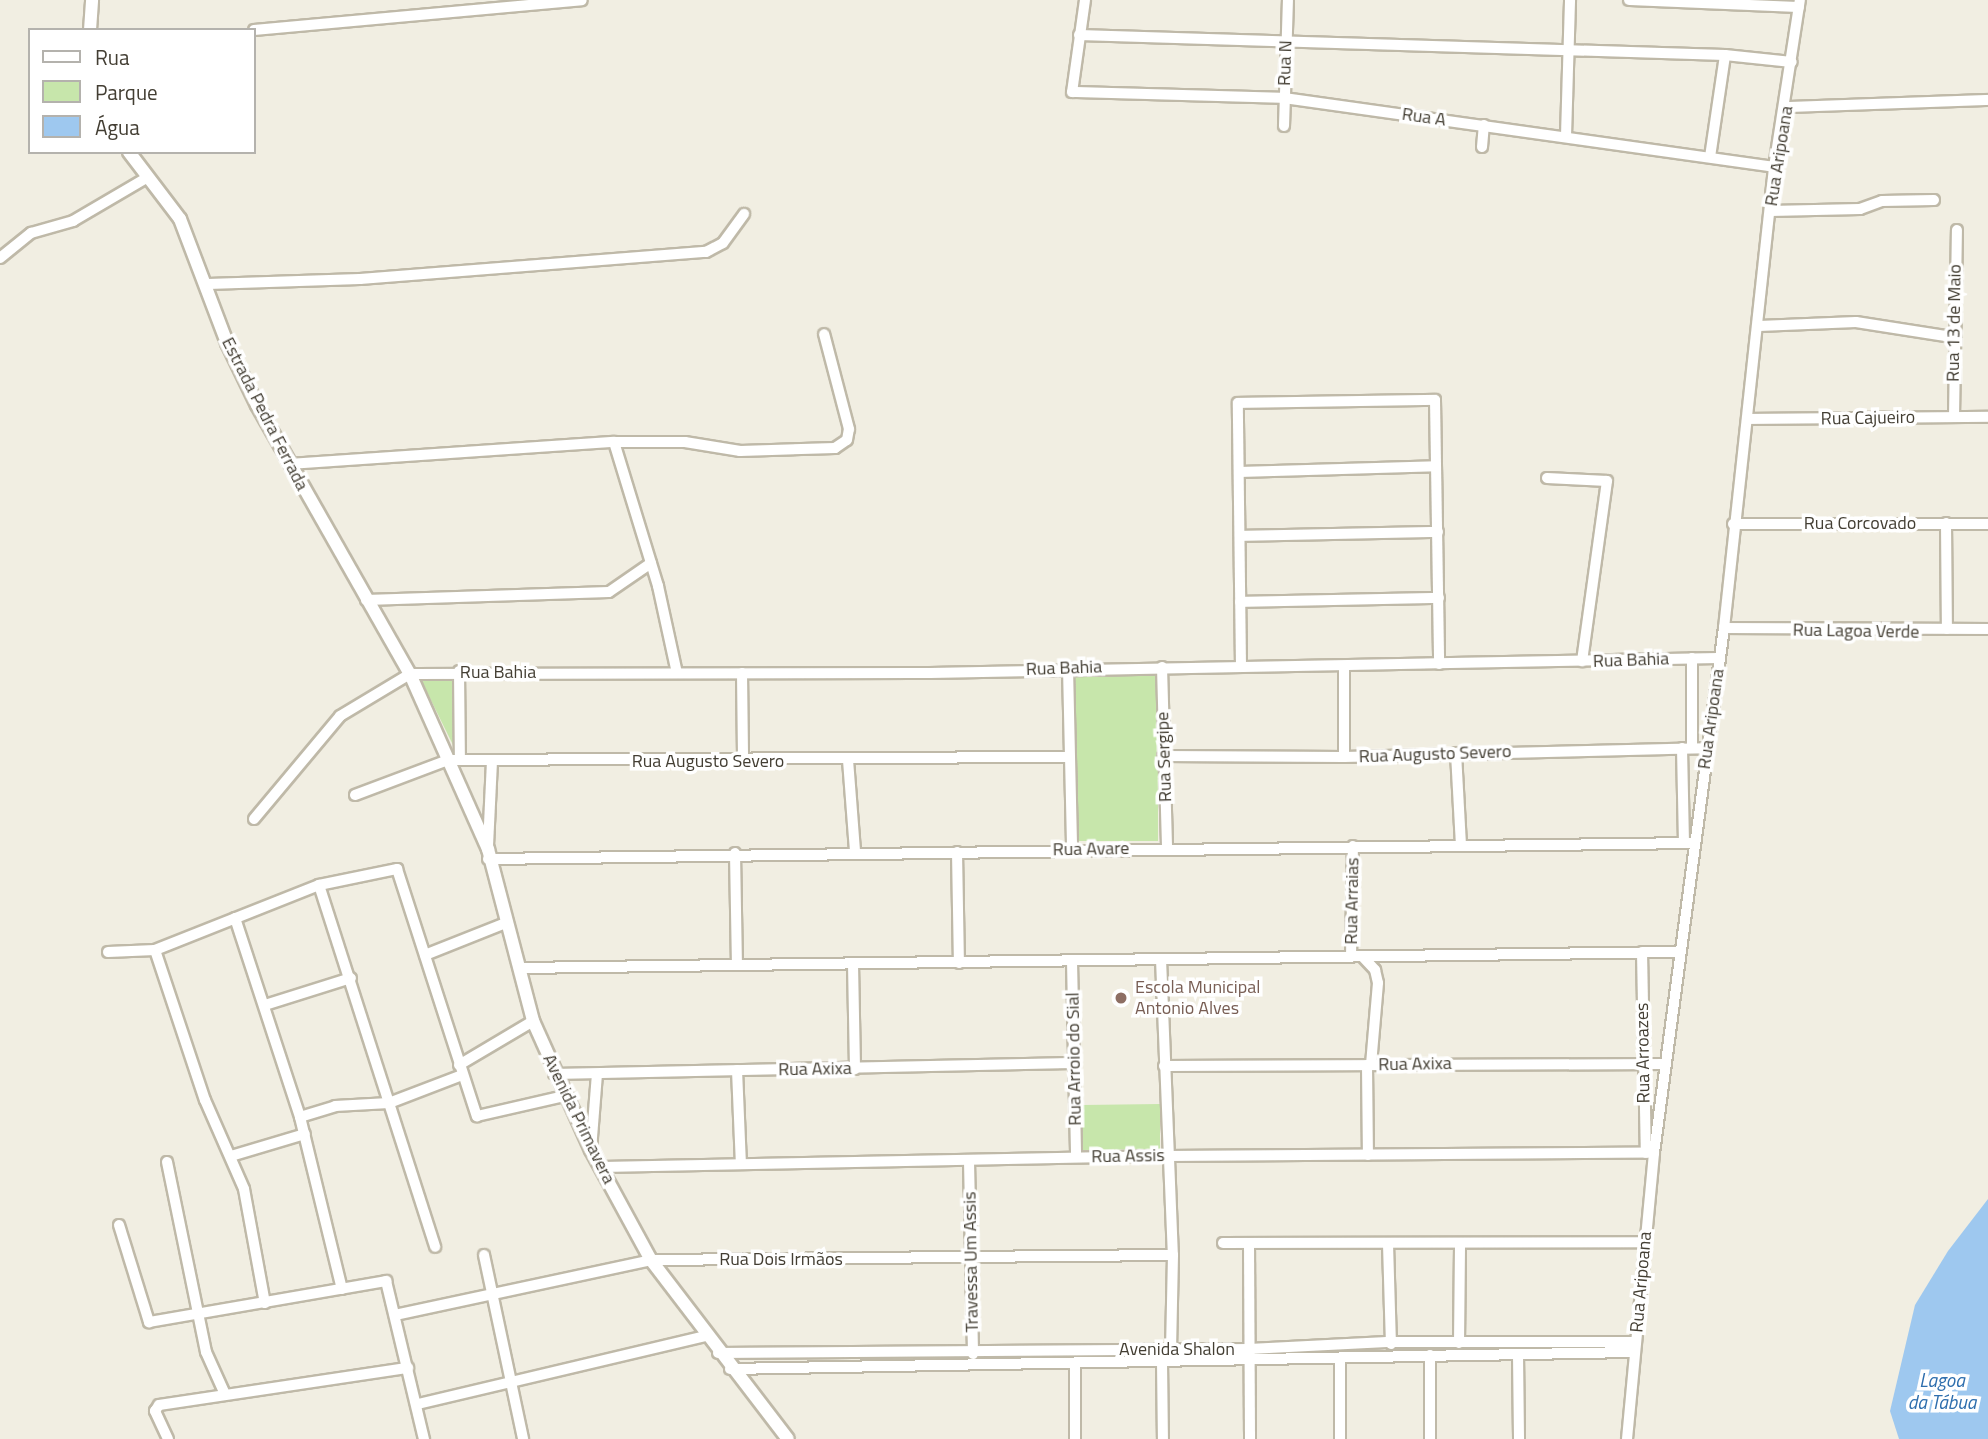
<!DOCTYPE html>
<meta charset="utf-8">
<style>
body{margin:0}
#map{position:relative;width:1988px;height:1439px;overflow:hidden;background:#f1eee2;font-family:"Titillium Web",sans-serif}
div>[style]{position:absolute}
.green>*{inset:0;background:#c7e6ab}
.water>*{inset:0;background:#9ec8ef}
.roads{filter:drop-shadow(2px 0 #bfb9a8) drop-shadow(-2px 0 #bfb9a8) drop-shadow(0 2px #bfb9a8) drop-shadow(0 -2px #bfb9a8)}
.minor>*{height:10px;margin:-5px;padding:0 5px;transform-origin:5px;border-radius:5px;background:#fff}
.tertiary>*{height:12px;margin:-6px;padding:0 6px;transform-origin:6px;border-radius:6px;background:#fff}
.dots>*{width:19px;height:19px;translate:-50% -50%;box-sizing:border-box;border:4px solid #fff;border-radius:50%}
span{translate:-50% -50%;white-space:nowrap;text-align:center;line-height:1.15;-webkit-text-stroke:7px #fff;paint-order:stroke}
.street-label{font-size:18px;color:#433e33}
.education-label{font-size:18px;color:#785e54}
.left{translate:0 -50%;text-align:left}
.water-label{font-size:19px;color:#2e6ead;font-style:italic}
.legend{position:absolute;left:28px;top:28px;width:228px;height:126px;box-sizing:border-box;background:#fff;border:2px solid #b4b2ad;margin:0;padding:9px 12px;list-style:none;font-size:21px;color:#433e33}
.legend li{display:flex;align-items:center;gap:14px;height:35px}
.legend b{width:35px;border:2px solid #b4b2ad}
</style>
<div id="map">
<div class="green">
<div style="clip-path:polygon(1158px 674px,1158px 841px,1074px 841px,1073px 675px)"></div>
<div style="clip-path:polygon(455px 675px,454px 747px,419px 676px)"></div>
<div style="clip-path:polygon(1160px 1104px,1160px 1149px,1083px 1150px,1082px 1105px)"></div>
</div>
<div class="water">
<div style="clip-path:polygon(1988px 1199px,1988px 1439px,1899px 1439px,1890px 1411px,1915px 1305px,1948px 1251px)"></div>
</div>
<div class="roads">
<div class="minor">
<div style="left:1085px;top:0;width:93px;rotate:98deg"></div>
<div style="left:1072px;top:92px;width:212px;rotate:1.6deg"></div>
<div style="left:1284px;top:98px;width:495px;rotate:8deg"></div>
<div style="left:1629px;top:0;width:170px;rotate:2.4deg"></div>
<div style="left:254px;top:30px;width:329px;rotate:-5.2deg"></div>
<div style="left:1079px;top:35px;width:646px;rotate:1.77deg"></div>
<div style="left:1725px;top:55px;width:67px;rotate:6deg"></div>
<div style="left:1787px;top:107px;width:201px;rotate:-2deg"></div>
<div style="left:1284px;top:126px;width:126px;rotate:-88.2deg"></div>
<div style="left:1566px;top:136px;width:136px;rotate:-88.3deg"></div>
<div style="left:1482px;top:147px;width:22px;rotate:-85deg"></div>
<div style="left:1710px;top:157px;width:103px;rotate:-81.6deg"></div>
<div style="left:1770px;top:211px;width:90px;rotate:-1.3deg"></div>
<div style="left:1860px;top:209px;width:23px;rotate:-20deg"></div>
<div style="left:1882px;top:201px;width:52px;rotate:-1.1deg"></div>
<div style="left:0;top:258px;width:40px;rotate:-39deg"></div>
<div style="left:31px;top:233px;width:44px;rotate:-15.9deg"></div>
<div style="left:73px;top:221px;width:87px;rotate:-30.4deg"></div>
<div style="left:208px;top:284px;width:152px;rotate:-1.9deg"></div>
<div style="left:360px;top:279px;width:347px;rotate:-4.5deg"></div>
<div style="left:706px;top:252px;width:19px;rotate:-28deg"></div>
<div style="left:723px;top:243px;width:36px;rotate:-54deg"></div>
<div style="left:1759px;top:326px;width:97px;rotate:-2.4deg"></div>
<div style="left:1856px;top:322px;width:97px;rotate:8.9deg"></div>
<div style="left:1954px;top:417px;width:187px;rotate:-89.1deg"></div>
<div style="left:1748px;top:419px;width:240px;rotate:-0.5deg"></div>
<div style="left:614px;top:442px;width:151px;rotate:73deg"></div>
<div style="left:658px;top:586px;width:89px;rotate:77.7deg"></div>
<div style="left:289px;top:464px;width:326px;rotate:-3.9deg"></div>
<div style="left:614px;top:442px;width:71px"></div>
<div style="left:685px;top:442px;width:56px;rotate:9.3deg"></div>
<div style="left:740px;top:451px;width:95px;rotate:-1.8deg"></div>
<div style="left:835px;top:448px;width:14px;rotate:-34deg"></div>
<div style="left:847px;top:440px;width:11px;rotate:-80deg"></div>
<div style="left:849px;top:429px;width:98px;rotate:-104.7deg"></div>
<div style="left:1239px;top:472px;width:197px;rotate:-1.7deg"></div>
<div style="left:1547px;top:478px;width:60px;rotate:2.9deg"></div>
<div style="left:1607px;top:481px;width:182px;rotate:97.9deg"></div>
<div style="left:1946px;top:523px;width:106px;rotate:89.5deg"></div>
<div style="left:1733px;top:524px;width:255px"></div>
<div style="left:1240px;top:536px;width:198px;rotate:-1.2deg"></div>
<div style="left:366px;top:600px;width:243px;rotate:-1.9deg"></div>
<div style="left:609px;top:592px;width:51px;rotate:-34.6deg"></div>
<div style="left:1240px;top:602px;width:199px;rotate:-1.2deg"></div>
<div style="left:1724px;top:628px;width:264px;rotate:0.2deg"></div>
<div style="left:1241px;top:666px;width:263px;rotate:-90.7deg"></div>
<div style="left:1238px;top:403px;width:197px;rotate:-0.9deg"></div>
<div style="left:1435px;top:400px;width:264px;rotate:89.1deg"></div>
<div style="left:1344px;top:666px;width:91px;rotate:90deg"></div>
<div style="left:1162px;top:667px;width:181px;rotate:88.4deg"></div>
<div style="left:1068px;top:668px;width:181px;rotate:88.7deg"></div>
<div style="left:459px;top:671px;width:89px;rotate:89.4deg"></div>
<div style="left:742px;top:673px;width:88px;rotate:89.3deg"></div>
<div style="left:1692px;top:747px;width:89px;rotate:-90deg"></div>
<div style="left:1682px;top:748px;width:94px;rotate:88.8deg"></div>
<div style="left:1456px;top:753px;width:91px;rotate:86.9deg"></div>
<div style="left:1163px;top:756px;width:181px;rotate:0.3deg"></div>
<div style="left:1344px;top:757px;width:363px;rotate:-1.4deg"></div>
<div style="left:848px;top:760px;width:92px;rotate:85.6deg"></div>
<div style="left:355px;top:795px;width:99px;rotate:-20.6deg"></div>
<div style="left:448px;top:760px;width:620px;rotate:-0.28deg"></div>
<div style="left:254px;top:819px;width:134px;rotate:-50.1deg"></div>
<div style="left:340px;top:716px;width:82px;rotate:-31deg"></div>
<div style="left:410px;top:674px;width:520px;rotate:-0.11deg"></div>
<div style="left:930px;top:673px;width:789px;rotate:-1.09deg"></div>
<div style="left:488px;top:846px;width:85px;rotate:-87.3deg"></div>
<div style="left:957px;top:852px;width:111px;rotate:89deg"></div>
<div style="left:735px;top:853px;width:111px;rotate:89deg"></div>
<div style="left:488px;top:859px;width:1207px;rotate:-0.76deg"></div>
<div style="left:319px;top:885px;width:380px;rotate:72.2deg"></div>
<div style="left:235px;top:918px;width:209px;rotate:71.9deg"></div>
<div style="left:300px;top:1117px;width:177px;rotate:76.3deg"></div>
<div style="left:155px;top:950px;width:158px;rotate:71.6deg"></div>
<div style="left:205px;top:1100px;width:97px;rotate:66.3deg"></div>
<div style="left:244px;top:1189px;width:116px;rotate:79.6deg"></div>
<div style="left:108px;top:952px;width:47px;rotate:-2.4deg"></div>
<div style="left:155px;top:950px;width:176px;rotate:-21.6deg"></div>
<div style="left:319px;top:885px;width:80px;rotate:-11.6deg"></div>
<div style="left:397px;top:869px;width:260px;rotate:72.1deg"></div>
<div style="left:477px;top:1116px;width:89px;rotate:-12.9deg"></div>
<div style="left:1642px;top:952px;width:201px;rotate:88.9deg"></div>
<div style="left:425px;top:955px;width:87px;rotate:-21.6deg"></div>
<div style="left:1351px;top:957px;width:111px;rotate:-89deg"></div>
<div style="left:1363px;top:957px;width:18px;rotate:47deg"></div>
<div style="left:1375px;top:970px;width:13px;rotate:77deg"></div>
<div style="left:1378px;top:983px;width:82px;rotate:94.9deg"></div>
<div style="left:1161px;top:959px;width:296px;rotate:87.7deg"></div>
<div style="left:1173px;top:1255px;width:93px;rotate:91.2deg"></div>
<div style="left:1171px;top:1348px;width:17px;rotate:123deg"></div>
<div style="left:1162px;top:1362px;width:77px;rotate:89.3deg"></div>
<div style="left:1072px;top:961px;width:196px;rotate:88.8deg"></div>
<div style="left:853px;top:964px;width:105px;rotate:88.9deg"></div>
<div style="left:519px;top:968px;width:1159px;rotate:-0.79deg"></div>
<div style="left:265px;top:1005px;width:90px;rotate:-17.4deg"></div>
<div style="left:459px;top:1065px;width:86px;rotate:-30.7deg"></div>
<div style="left:1367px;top:1065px;width:90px;rotate:89.4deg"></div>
<div style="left:1164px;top:1066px;width:501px;rotate:-0.23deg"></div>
<div style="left:737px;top:1070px;width:94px;rotate:87.6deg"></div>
<div style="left:554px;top:1074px;width:521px;rotate:-1.21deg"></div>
<div style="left:300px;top:1117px;width:37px;rotate:-17deg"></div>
<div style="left:335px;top:1106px;width:54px;rotate:-3.2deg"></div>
<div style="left:389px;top:1103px;width:78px;rotate:-21deg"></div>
<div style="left:591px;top:1150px;width:76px;rotate:-85.5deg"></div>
<div style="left:231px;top:1156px;width:77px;rotate:-16.6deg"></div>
<div style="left:969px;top:1161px;width:193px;rotate:88.8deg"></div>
<div style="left:167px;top:1162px;width:194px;rotate:78.4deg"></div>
<div style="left:206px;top:1352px;width:44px;rotate:65.8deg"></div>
<div style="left:602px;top:1167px;width:565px;rotate:-1.12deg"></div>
<div style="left:1167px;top:1156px;width:487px;rotate:-0.4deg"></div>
<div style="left:119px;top:1225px;width:102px;rotate:72.8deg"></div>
<div style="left:149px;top:1322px;width:241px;rotate:-9.8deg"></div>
<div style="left:386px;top:1281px;width:163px;rotate:76.5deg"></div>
<div style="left:1223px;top:1243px;width:422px;rotate:-0.1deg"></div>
<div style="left:1249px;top:1244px;width:195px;rotate:89.7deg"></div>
<div style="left:1388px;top:1244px;width:100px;rotate:88.3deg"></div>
<div style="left:484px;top:1255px;width:188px;rotate:78deg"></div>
<div style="left:395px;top:1315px;width:262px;rotate:-12.1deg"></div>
<div style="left:651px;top:1260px;width:522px;rotate:-0.55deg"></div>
<div style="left:1459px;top:1343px;width:98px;rotate:-89.4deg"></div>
<div style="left:718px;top:1353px;width:531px;rotate:-0.43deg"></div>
<div style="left:1249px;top:1349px;width:138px;rotate:-2.9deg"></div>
<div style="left:1387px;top:1342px;width:249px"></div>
<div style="left:1430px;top:1355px;width:84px;rotate:90deg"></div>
<div style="left:1518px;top:1355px;width:84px;rotate:89.3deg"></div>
<div style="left:1340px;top:1358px;width:81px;rotate:90deg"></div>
<div style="left:730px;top:1369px;width:905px;rotate:-1.08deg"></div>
<div style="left:418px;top:1404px;width:296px;rotate:-13.3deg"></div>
<div style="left:168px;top:1439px;width:31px;rotate:-115deg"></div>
<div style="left:155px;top:1411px;width:7px;rotate:-56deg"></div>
<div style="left:159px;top:1405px;width:252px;rotate:-8.5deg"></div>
<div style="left:1075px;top:1439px;width:75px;rotate:-90deg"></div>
<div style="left:1627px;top:1439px;width:287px;rotate:-84.6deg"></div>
<div style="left:1654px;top:1153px;width:530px;rotate:-82.41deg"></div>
<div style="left:1724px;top:628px;width:464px;rotate:-83.8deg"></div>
<div style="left:1774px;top:167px;width:169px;rotate:-81.2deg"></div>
</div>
<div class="tertiary">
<div style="left:90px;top:30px;width:30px;rotate:-86deg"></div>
<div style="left:129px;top:152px;width:84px;rotate:52.7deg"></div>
<div style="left:180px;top:219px;width:133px;rotate:69.2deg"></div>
<div style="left:227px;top:343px;width:69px;rotate:64.2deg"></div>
<div style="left:257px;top:405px;width:309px;rotate:60.4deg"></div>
<div style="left:410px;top:674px;width:192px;rotate:66deg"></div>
<div style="left:488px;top:849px;width:178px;rotate:75.3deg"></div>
<div style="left:533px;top:1021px;width:141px;rotate:65.8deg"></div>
<div style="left:591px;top:1150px;width:125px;rotate:61.4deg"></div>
<div style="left:651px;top:1260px;width:225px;rotate:52.6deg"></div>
</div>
</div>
<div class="dots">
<div style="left:1121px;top:998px;background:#8d6e63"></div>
</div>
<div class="street-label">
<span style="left:1285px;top:63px;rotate:-88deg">Rua N</span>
<span style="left:1424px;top:117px;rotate:8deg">Rua A</span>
<span style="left:1779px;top:156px;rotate:-81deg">Rua Aripoana</span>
<span style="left:1954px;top:323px;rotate:-89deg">Rua 13 de Maio</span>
<span style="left:265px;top:414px;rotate:63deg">Estrada Pedra Ferrada</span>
<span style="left:1868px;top:418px;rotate:-1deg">Rua Cajueiro</span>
<span style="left:1860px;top:523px">Rua Corcovado</span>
<span style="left:1856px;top:631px;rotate:1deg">Rua Lagoa Verde</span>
<span style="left:1631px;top:660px;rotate:-2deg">Rua Bahia</span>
<span style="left:1064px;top:668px;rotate:-2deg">Rua Bahia</span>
<span style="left:498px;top:672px">Rua Bahia</span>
<span style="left:1711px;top:719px;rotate:-82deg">Rua Aripoana</span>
<span style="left:1435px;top:754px;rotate:-2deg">Rua Augusto Severo</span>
<span style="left:1164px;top:757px;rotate:-92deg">Rua Sergipe</span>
<span style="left:708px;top:761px">Rua Augusto Severo</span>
<span style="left:1091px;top:849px;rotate:-1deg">Rua Avare</span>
<span style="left:1352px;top:901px;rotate:-89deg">Rua Arraias</span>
<span style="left:1643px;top:1053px;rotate:-91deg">Rua Arroazes</span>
<span style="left:1074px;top:1059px;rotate:-91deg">Rua Arroio do Sial</span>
<span style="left:1415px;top:1064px;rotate:-1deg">Rua Axixa</span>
<span style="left:815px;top:1069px;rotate:-1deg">Rua Axixa</span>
<span style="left:579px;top:1119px;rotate:64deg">Avenida Primavera</span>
<span style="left:1128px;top:1156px;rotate:-1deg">Rua Assis</span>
<span style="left:781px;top:1259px">Rua Dois Irmãos</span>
<span style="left:971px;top:1262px;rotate:-91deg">Travessa Um Assis</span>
<span style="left:1641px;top:1282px;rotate:-85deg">Rua Aripoana</span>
<span style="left:1177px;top:1349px">Avenida Shalon</span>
</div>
<div class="education-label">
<span class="left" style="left:1135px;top:998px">Escola Municipal<br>Antonio Alves</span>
</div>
<div class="water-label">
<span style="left:1942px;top:1391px">Lagoa<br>da Tábua</span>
</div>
<ul class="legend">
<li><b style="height:9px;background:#fff"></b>Rua</li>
<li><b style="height:19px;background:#c7e6ab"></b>Parque</li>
<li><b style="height:19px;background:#9ec8ef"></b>Água</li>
</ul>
</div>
